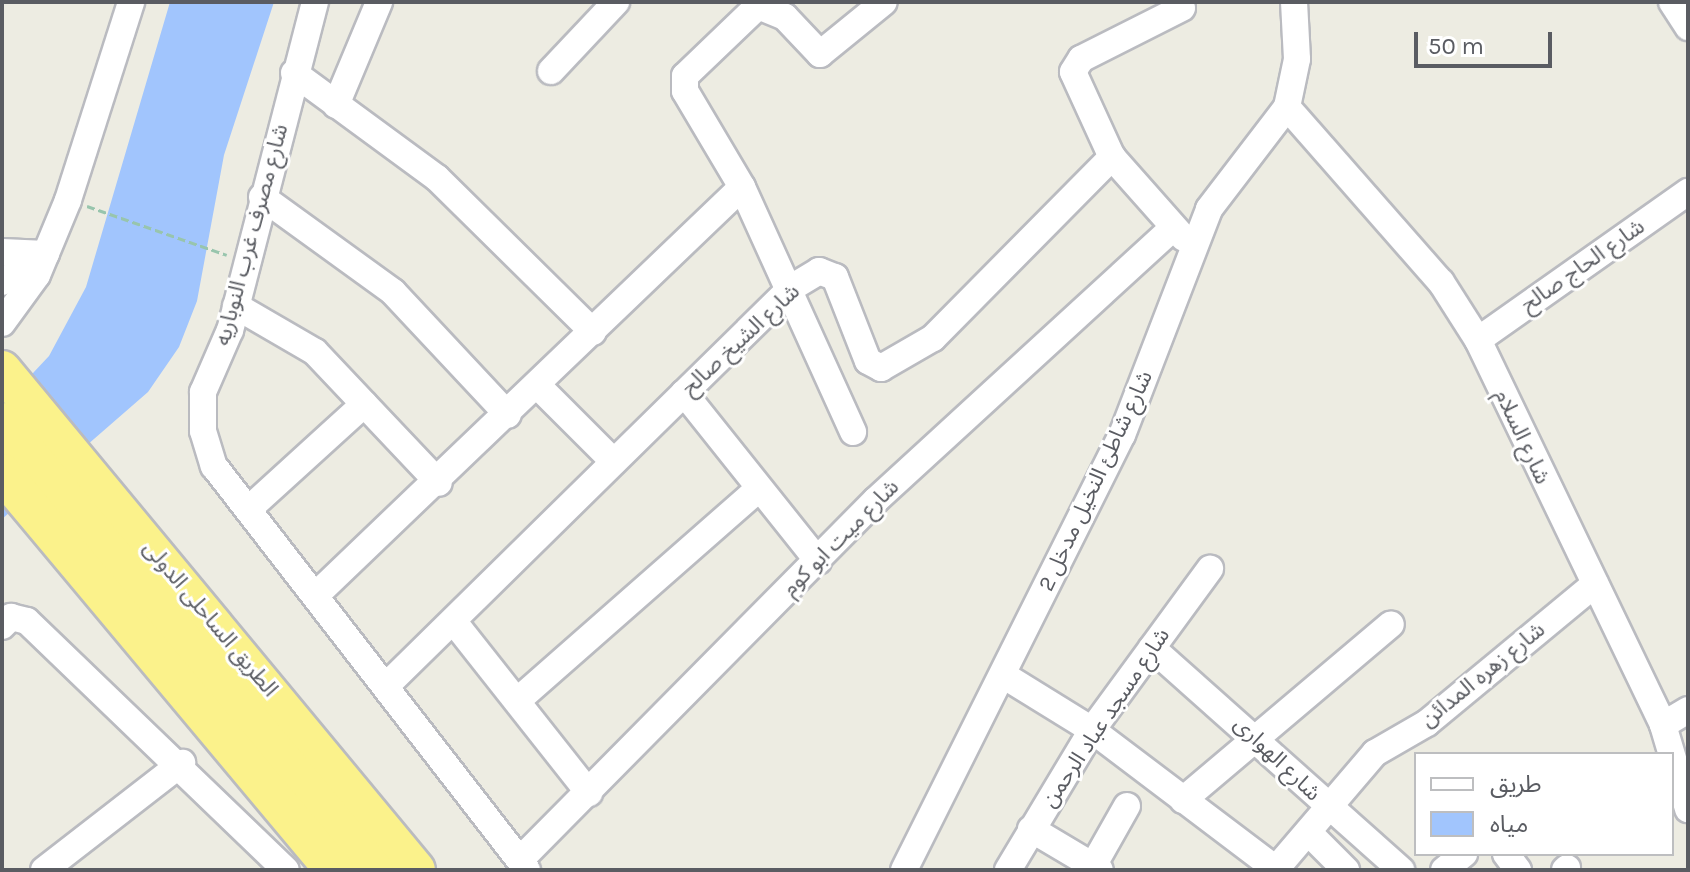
<!DOCTYPE html>
<meta charset="utf-8">
<style>
body{margin:0}
#map{position:relative;width:1690px;height:872px;overflow:hidden;background:#edece2;font-family:Karla,"Noto Sans Arabic",sans-serif}
div>[style]{position:absolute}
.water>*{inset:0;background:#a1c5fd}
.path>*{height:3px;margin-top:-1.5px;transform-origin:0;background:repeating-linear-gradient(90deg,#98c5ad 0 8px,transparent 0 12px)}
.roads{filter:drop-shadow(2px 0 #babbc0) drop-shadow(-2px 0 #babbc0) drop-shadow(0 2px #babbc0) drop-shadow(0 -2px #babbc0)}
.minor>*{height:26px;margin:-13px;padding:0 13px;transform-origin:13px;border-radius:13px;background:#fff}
.highway>*{height:38px;margin:-19px;padding:0 19px;transform-origin:19px;border-radius:19px;background:#fbf28b}
span{translate:-50% -50%;white-space:nowrap;text-align:center;line-height:1.15;-webkit-text-stroke:6px #fff;paint-order:stroke}
.street-label{font-size:22px;color:#5a5c62}
.frame{position:absolute;inset:0;border:4px solid #5a5c62;pointer-events:none}
.legend{position:absolute;left:1414px;top:752px;width:260px;height:104px;box-sizing:border-box;background:#fff;border:2px solid #bdbec0;margin:0;padding:10px 14px;list-style:none;font-size:24px;color:#5a5c62}
.legend li{display:flex;align-items:center;gap:16px;height:40px}
.legend b{width:40px;border:2px solid #bdbec0}
.scale{position:absolute;left:1414px;top:32px;width:138px;height:36px;box-sizing:border-box;border:4px solid #5a5c62;border-top:0;padding-left:10px;font-size:24px;line-height:28px;white-space:nowrap;color:#5a5c62;-webkit-text-stroke:6px #fff;paint-order:stroke}
</style>
<div id="map">
<div class="water">
<div style="clip-path:polygon(170px 2px,274px 2px,224px 155px,197px 301px,179px 347px,148px 392px,2px 519px,2px 406px,49px 356px,86px 287px)"></div>
</div>
<div class="path">
<div style="left:87px;top:206px;width:148px;rotate:19.3deg"></div>
</div>
<div class="roads">
<div class="minor">
<div style="left:315px;top:2px;width:339px;rotate:104.5deg"></div>
<div style="left:230px;top:330px;width:68px;rotate:113.5deg"></div>
<div style="left:203px;top:392px;width:39px;rotate:90deg"></div>
<div style="left:203px;top:431px;width:37px;rotate:73deg"></div>
<div style="left:214px;top:466px;width:511px;rotate:52.23deg"></div>
<div style="left:754px;top:2px;width:6px;rotate:45deg"></div>
<div style="left:758px;top:6px;width:101px;rotate:136.2deg"></div>
<div style="left:685px;top:76px;width:15px;rotate:90deg"></div>
<div style="left:685px;top:91px;width:112px;rotate:59.3deg"></div>
<div style="left:742px;top:187px;width:269px;rotate:65.6deg"></div>
<div style="left:1672px;top:2px;width:30px;rotate:57deg"></div>
<div style="left:758px;top:6px;width:29px;rotate:22deg"></div>
<div style="left:785px;top:17px;width:51px;rotate:46.6deg"></div>
<div style="left:820px;top:54px;width:82px;rotate:-39.1deg"></div>
<div style="left:1182px;top:8px;width:113px;rotate:153.2deg"></div>
<div style="left:1081px;top:59px;width:15px;rotate:122deg"></div>
<div style="left:1073px;top:72px;width:94px;rotate:65.4deg"></div>
<div style="left:1112px;top:157px;width:108px;rotate:48.4deg"></div>
<div style="left:551px;top:71px;width:95px;rotate:-46.7deg"></div>
<div style="left:294px;top:73px;width:177px;rotate:36.3deg"></div>
<div style="left:437px;top:178px;width:219px;rotate:44.6deg"></div>
<div style="left:336px;top:105px;width:112px;rotate:-67.3deg"></div>
<div style="left:1287px;top:107px;width:233px;rotate:48.7deg"></div>
<div style="left:1441px;top:282px;width:69px;rotate:57.5deg"></div>
<div style="left:1478px;top:340px;width:427px;rotate:64.3deg"></div>
<div style="left:1663px;top:725px;width:88px;rotate:73.4deg"></div>
<div style="left:262px;top:197px;width:162px;rotate:35.9deg"></div>
<div style="left:393px;top:292px;width:168px;rotate:46.9deg"></div>
<div style="left:2px;top:252px;width:44px;rotate:2.6deg"></div>
<div style="left:2px;top:282px;width:49px;rotate:-32.4deg"></div>
<div style="left:236px;top:306px;width:91px;rotate:30.2deg"></div>
<div style="left:315px;top:352px;width:180px;rotate:46.6deg"></div>
<div style="left:2px;top:323px;width:59px;rotate:-53.9deg"></div>
<div style="left:37px;top:275px;width:81px;rotate:-67.5deg"></div>
<div style="left:68px;top:200px;width:208px;rotate:-72.3deg"></div>
<div style="left:1478px;top:340px;width:257px;rotate:-35.2deg"></div>
<div style="left:538px;top:386px;width:107px;rotate:45deg"></div>
<div style="left:684px;top:393px;width:215px;rotate:51.4deg"></div>
<div style="left:251px;top:507px;width:153px;rotate:-42.3deg"></div>
<div style="left:317px;top:594px;width:588px;rotate:-43.76deg"></div>
<div style="left:454px;top:622px;width:218px;rotate:51.7deg"></div>
<div style="left:2px;top:626px;width:13px;rotate:-45deg"></div>
<div style="left:11px;top:617px;width:16px;rotate:14deg"></div>
<div style="left:27px;top:621px;width:359px;rotate:43.9deg"></div>
<div style="left:1152px;top:648px;width:334px;rotate:41.7deg"></div>
<div style="left:1003px;top:675px;width:105px;rotate:31.7deg"></div>
<div style="left:1092px;top:730px;width:231px;rotate:37.1deg"></div>
<div style="left:386px;top:686px;width:568px;rotate:-44.5deg"></div>
<div style="left:791px;top:288px;width:33px;rotate:-31deg"></div>
<div style="left:819px;top:271px;width:17px;rotate:21deg"></div>
<div style="left:835px;top:277px;width:90px;rotate:68.6deg"></div>
<div style="left:868px;top:361px;width:15px;rotate:28deg"></div>
<div style="left:881px;top:368px;width:60px;rotate:-30deg"></div>
<div style="left:933px;top:338px;width:255px;rotate:-45.3deg"></div>
<div style="left:517px;top:701px;width:321px;rotate:-41.3deg"></div>
<div style="left:1663px;top:725px;width:29px;rotate:-31deg"></div>
<div style="left:1183px;top:800px;width:272px;rotate:-40.2deg"></div>
<div style="left:1031px;top:829px;width:80px;rotate:30.7deg"></div>
<div style="left:1308px;top:832px;width:54px;rotate:45deg"></div>
<div style="left:1506px;top:854px;width:20px;rotate:53deg"></div>
<div style="left:521px;top:859px;width:505px;rotate:-45.32deg"></div>
<div style="left:876px;top:500px;width:401px;rotate:-42.5deg"></div>
<div style="left:1093px;top:866px;width:69px;rotate:-60.5deg"></div>
<div style="left:44px;top:870px;width:175px;rotate:-37.8deg"></div>
<div style="left:904px;top:870px;width:487px;rotate:-63.4deg"></div>
<div style="left:1122px;top:435px;width:242px;rotate:-68.9deg"></div>
<div style="left:1209px;top:209px;width:128px;rotate:-52.6deg"></div>
<div style="left:1287px;top:107px;width:49px;rotate:-78.2deg"></div>
<div style="left:1297px;top:59px;width:57px;rotate:-93deg"></div>
<div style="left:1008px;top:870px;width:163px;rotate:-59deg"></div>
<div style="left:1092px;top:730px;width:200px;rotate:-53.8deg"></div>
<div style="left:1275px;top:870px;width:154px;rotate:-49.5deg"></div>
<div style="left:1375px;top:753px;width:60px;rotate:-30deg"></div>
<div style="left:1427px;top:723px;width:218px;rotate:-39.6deg"></div>
<div style="left:1444px;top:870px;width:26px;rotate:-39deg"></div>
<div style="left:1565px;top:870px;width:3px;rotate:-45deg"></div>
</div>
<div class="highway">
<div style="left:2px;top:370px;width:649px;rotate:50.38deg"></div>
<div style="left:2px;top:422px;width:582px;rotate:50.3deg"></div>
<div style="left:2px;top:473px;width:518px;rotate:50.1deg"></div>
</div>
</div>
<div class="street-label">
<span style="left:252px;top:235px;rotate:-75deg">شارع مصرف غرب النوباريه</span>
<span style="left:1583px;top:266px;rotate:-35deg">شارع الحاج صالح</span>
<span style="left:741px;top:340px;rotate:-43deg">شارع الشيخ صالح</span>
<span style="left:1522px;top:437px;rotate:65deg">شارع السلام</span>
<span style="left:1096px;top:481px;rotate:-65deg">شارع شاطئ النخيل مدخل 2</span>
<span style="left:841px;top:538px;rotate:-45deg">شارع ميت ابو كوم</span>
<span style="left:210px;top:619px;rotate:50deg">الطريق الساحلى الدولى</span>
<span style="left:1483px;top:675px;rotate:-39deg">شارع زهره المدائن</span>
<span style="left:1106px;top:718px;rotate:-56deg">شارع مسجد عباد الرحمن</span>
<span style="left:1277px;top:759px;rotate:44deg">شارع الهوارى</span>
</div>
<div class="frame"></div>
<ul class="legend">
<li><b style="height:10px;background:#fff"></b>طريق</li>
<li><b style="height:22px;background:#a1c5fd"></b>مياه</li>
</ul>
<div class="scale">50 m</div>
</div>
